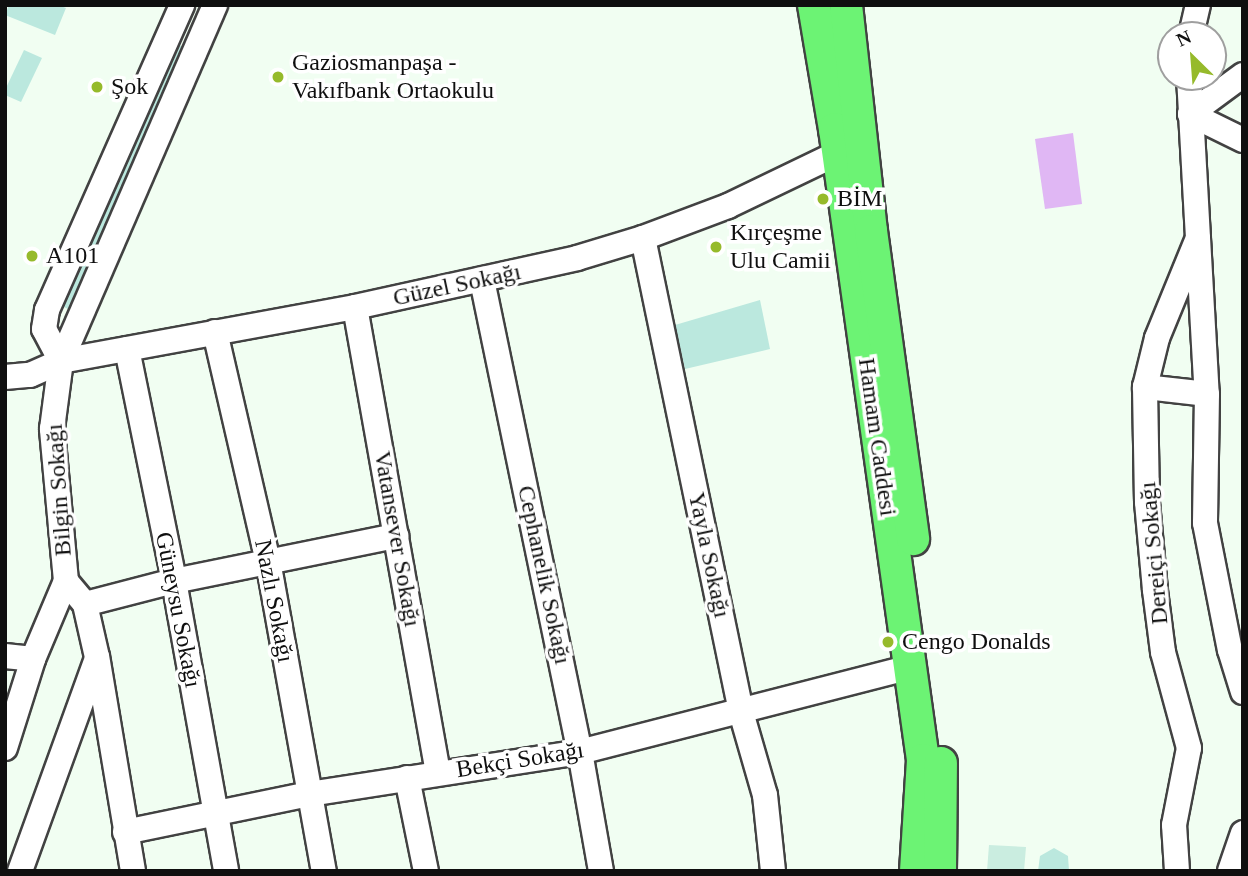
<!DOCTYPE html>
<meta charset="utf-8">
<style>
body{margin:0}
#map{position:relative;width:1248px;height:876px;overflow:hidden;background:#f1fef2;font-family:"Times New Roman",serif}
div>[style]{position:absolute}
.green>*{inset:0;background:#bbe8de}
.pitch>*{inset:0;background:#caede0}
.water>*{inset:0;background:#e0b7f4}
.roads{filter:drop-shadow(2px 0 #424242) drop-shadow(-2px 0 #424242) drop-shadow(0 2px #424242) drop-shadow(0 -2px #424242)}
.minor>*{height:24px;margin:-12px;padding:0 12px;transform-origin:12px;border-radius:12px;background:#fff}
.major>*{height:32px;margin:-16px;padding:0 16px;transform-origin:16px;border-radius:16px;background:#6cf374}
.dots>*{width:19px;height:19px;translate:-50% -50%;box-sizing:border-box;border:4px solid #fff;border-radius:50%}
span{translate:-50% -50%;white-space:nowrap;text-align:center;line-height:1.15;-webkit-text-stroke:7px #fff;paint-order:stroke}
.poi-label{font-size:24px;color:#0f0f0f}
.left{translate:0 -50%;text-align:left}
.street-label{font-size:24px;color:#0f0f0f}
.frame{position:absolute;inset:0;border:7px solid #0f0f0f;pointer-events:none}
.north{position:absolute;left:1157px;top:21px;width:70px;height:70px;box-sizing:border-box;background:#fff;border:2px solid #9f9f9f;border-radius:50%;rotate:335deg;font-size:19px;font-weight:700;line-height:28px;text-align:center;color:#0f0f0f}
.north::after{content:'';display:block;margin:auto;width:24px;height:32px;background:#96ba2b;clip-path:polygon(50% 0,100% 100%,50% 72%,0 100%)}
</style>
<div id="map">
<div class="green">
<div style="clip-path:polygon(9px 5px,58px 5px,66px 8px,55px 35px,5px 15px)"></div>
<div style="clip-path:polygon(179px 45px,185px 48px,68px 309px,62px 306px)"></div>
<div style="clip-path:polygon(24px 50px,42px 58px,21px 102px,5px 95px,5px 90px)"></div>
<div style="clip-path:polygon(760px 300px,770px 349px,685px 369px,675px 325px)"></div>
<div style="clip-path:polygon(1054px 848px,1068px 856px,1069px 871px,1038px 871px,1040px 856px)"></div>
</div>
<div class="pitch">
<div style="clip-path:polygon(989px 845px,1026px 847px,1024px 871px,987px 871px)"></div>
</div>
<div class="water">
<div style="clip-path:polygon(1073px 133px,1082px 204px,1045px 209px,1035px 139px)"></div>
</div>
<div class="roads">
<div class="minor">
<div style="left:1191px;top:35px;width:31px;rotate:-77deg"></div>
<div style="left:1189px;top:77px;width:318px;rotate:86.8deg"></div>
<div style="left:1207px;top:394px;width:129px;rotate:90.9deg"></div>
<div style="left:1205px;top:523px;width:129px;rotate:78.9deg"></div>
<div style="left:1230px;top:650px;width:44px;rotate:72.8deg"></div>
<div style="left:1190px;top:114px;width:66px;rotate:-36.3deg"></div>
<div style="left:1190px;top:114px;width:59px;rotate:26.1deg"></div>
<div style="left:643px;top:238px;width:484px;rotate:78.3deg"></div>
<div style="left:741px;top:712px;width:86px;rotate:73.9deg"></div>
<div style="left:765px;top:795px;width:76px;rotate:84deg"></div>
<div style="left:482px;top:280px;width:482px;rotate:78.3deg"></div>
<div style="left:580px;top:752px;width:121px;rotate:80deg"></div>
<div style="left:355px;top:307px;width:472px;rotate:79.9deg"></div>
<div style="left:215px;top:332px;width:235px;rotate:77deg"></div>
<div style="left:268px;top:561px;width:315px;rotate:79.8deg"></div>
<div style="left:127px;top:349px;width:237px;rotate:78.5deg"></div>
<div style="left:174px;top:581px;width:295px;rotate:79.8deg"></div>
<div style="left:61px;top:361px;width:36px;rotate:-118deg"></div>
<div style="left:44px;top:329px;width:19px;rotate:-81deg"></div>
<div style="left:47px;top:310px;width:334px;rotate:-66.1deg"></div>
<div style="left:5px;top:377px;width:25px;rotate:-5deg"></div>
<div style="left:30px;top:375px;width:34px;rotate:-24deg"></div>
<div style="left:61px;top:361px;width:299px;rotate:-10.4deg"></div>
<div style="left:355px;top:307px;width:227px;rotate:-12.4deg"></div>
<div style="left:577px;top:258px;width:69px;rotate:-16.9deg"></div>
<div style="left:643px;top:238px;width:91px;rotate:-20.6deg"></div>
<div style="left:728px;top:206px;width:122px;rotate:-25.7deg"></div>
<div style="left:1145px;top:387px;width:62px;rotate:6.4deg"></div>
<div style="left:85px;top:604px;width:92px;rotate:-14.5deg"></div>
<div style="left:174px;top:581px;width:227px;rotate:-11.5deg"></div>
<div style="left:5px;top:656px;width:28px;rotate:6deg"></div>
<div style="left:5px;top:748px;width:93px;rotate:-72.5deg"></div>
<div style="left:33px;top:659px;width:85px;rotate:-67.1deg"></div>
<div style="left:407px;top:778px;width:95px;rotate:78.5deg"></div>
<div style="left:125px;top:832px;width:188px;rotate:-11.7deg"></div>
<div style="left:309px;top:794px;width:274px;rotate:-8.8deg"></div>
<div style="left:580px;top:752px;width:341px;rotate:-14.4deg"></div>
<div style="left:20px;top:871px;width:223px;rotate:-70.1deg"></div>
<div style="left:133px;top:871px;width:217px;rotate:-99.5deg"></div>
<div style="left:97px;top:657px;width:54px;rotate:-102.8deg"></div>
<div style="left:85px;top:604px;width:30px;rotate:-130deg"></div>
<div style="left:66px;top:581px;width:153px;rotate:-95.3deg"></div>
<div style="left:52px;top:429px;width:69px;rotate:-82.5deg"></div>
<div style="left:61px;top:361px;width:388px;rotate:-66.6deg"></div>
<div style="left:1177px;top:871px;width:46px;rotate:-93.7deg"></div>
<div style="left:1174px;top:825px;width:78px;rotate:-79deg"></div>
<div style="left:1189px;top:748px;width:99px;rotate:-105.2deg"></div>
<div style="left:1163px;top:652px;width:63px;rotate:-97.4deg"></div>
<div style="left:1155px;top:590px;width:88px;rotate:-95.2deg"></div>
<div style="left:1147px;top:502px;width:115px;rotate:-91deg"></div>
<div style="left:1145px;top:387px;width:50px;rotate:-76.2deg"></div>
<div style="left:1157px;top:338px;width:108px;rotate:-67.7deg"></div>
<div style="left:1230px;top:871px;width:40px;rotate:-71.1deg"></div>
</div>
<div class="major">
<div style="left:814px;top:5px;width:126px;rotate:80.4deg"></div>
<div style="left:835px;top:129px;width:637px;rotate:82.06deg"></div>
<div style="left:923px;top:760px;width:111px;rotate:93.6deg"></div>
<div style="left:846px;top:5px;width:227px;rotate:83.7deg"></div>
<div style="left:871px;top:231px;width:311px;rotate:82.2deg"></div>
<div style="left:940px;top:871px;width:108px;rotate:-89.5deg"></div>
</div>
</div>
<div class="dots">
<div style="left:278px;top:77px;background:#96ba2b"></div>
<div style="left:97px;top:87px;background:#96ba2b"></div>
<div style="left:823px;top:199px;background:#96ba2b"></div>
<div style="left:716px;top:247px;background:#96ba2b"></div>
<div style="left:32px;top:256px;background:#96ba2b"></div>
<div style="left:888px;top:642px;background:#96ba2b"></div>
</div>
<div class="poi-label">
<span class="left" style="left:292px;top:77px">Gaziosmanpaşa -<br>Vakıfbank Ortaokulu</span>
<span class="left" style="left:111px;top:87px">Şok</span>
<span class="left" style="left:837px;top:199px">BİM</span>
<span class="left" style="left:730px;top:247px">Kırçeşme<br>Ulu Camii</span>
<span class="left" style="left:46px;top:256px">A101</span>
<span class="left" style="left:902px;top:642px">Cengo Donalds</span>
</div>
<div class="street-label">
<span style="left:457px;top:285px;rotate:-12deg">Güzel Sokağı</span>
<span style="left:877px;top:437px;rotate:82deg">Hamam Caddesi</span>
<span style="left:59px;top:490px;rotate:-94deg">Bilgin Sokağı</span>
<span style="left:397px;top:539px;rotate:80deg">Vatansever Sokağı</span>
<span style="left:1154px;top:553px;rotate:-95deg">Dereiçi Sokağı</span>
<span style="left:709px;top:555px;rotate:78deg">Yayla Sokağı</span>
<span style="left:544px;top:575px;rotate:78deg">Cephanelik Sokağı</span>
<span style="left:274px;top:601px;rotate:79deg">Nazlı Sokağı</span>
<span style="left:178px;top:610px;rotate:79deg">Güneysu Sokağı</span>
<span style="left:520px;top:760px;rotate:-9deg">Bekçi Sokağı</span>
</div>
<div class="frame"></div>
<div class="north">N</div>
</div>
